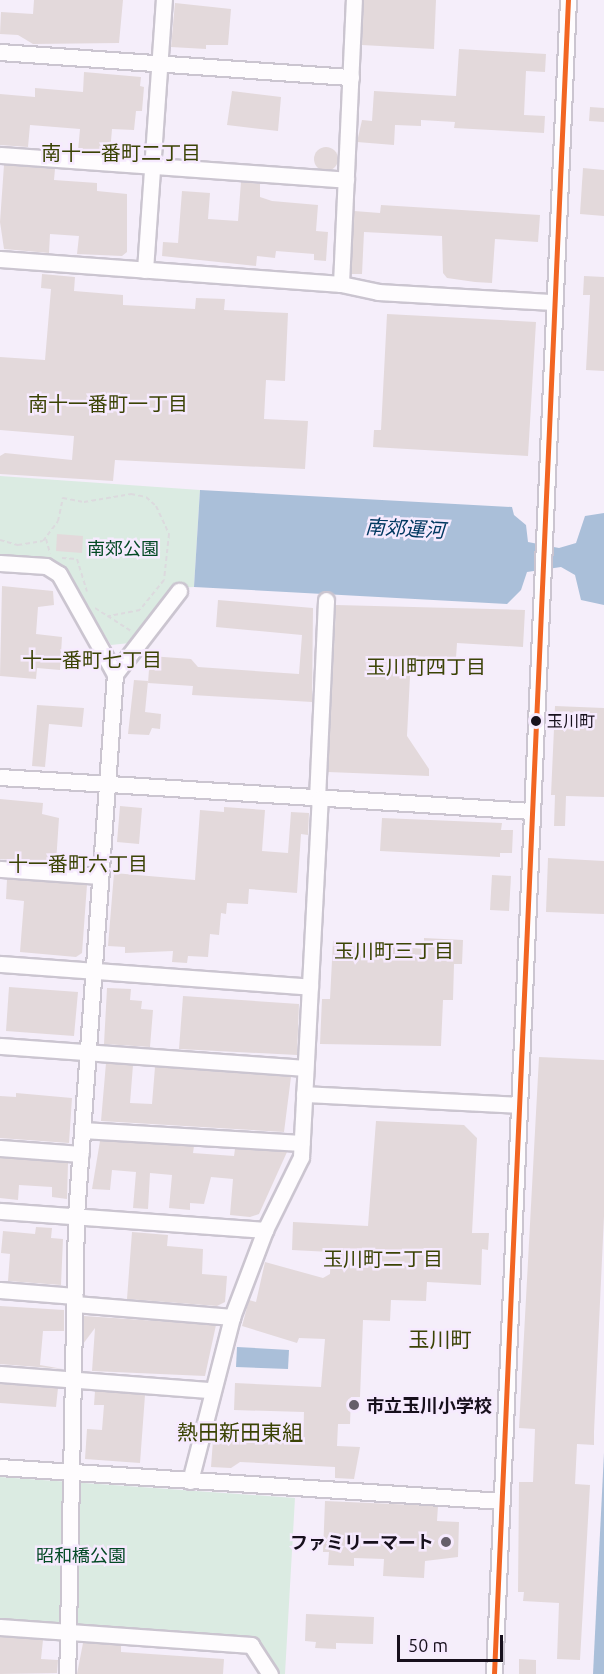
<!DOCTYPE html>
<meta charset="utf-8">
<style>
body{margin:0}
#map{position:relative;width:604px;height:1674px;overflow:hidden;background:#f5eefa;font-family:Ubuntu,"Noto Sans JP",sans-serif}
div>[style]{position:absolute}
.green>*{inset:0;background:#dbebe2}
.water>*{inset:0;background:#aabfd9}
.building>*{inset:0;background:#e3d9db}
.round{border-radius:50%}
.path>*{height:2px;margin-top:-1px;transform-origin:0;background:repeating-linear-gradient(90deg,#dcdade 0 4.5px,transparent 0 7.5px)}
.roads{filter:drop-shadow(2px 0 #cbc5d0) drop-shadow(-2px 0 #cbc5d0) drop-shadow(0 2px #cbc5d0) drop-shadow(0 -2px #cbc5d0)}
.minor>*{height:15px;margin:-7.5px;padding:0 7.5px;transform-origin:7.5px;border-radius:7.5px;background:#fefcfe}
.bus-1>*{height:4.5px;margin:-2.25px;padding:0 2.25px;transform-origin:2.25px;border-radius:2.25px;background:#f26522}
.dots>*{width:16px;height:16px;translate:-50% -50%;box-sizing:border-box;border:3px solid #f6eafe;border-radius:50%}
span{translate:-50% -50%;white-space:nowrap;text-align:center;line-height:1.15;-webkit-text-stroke:5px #f6eafe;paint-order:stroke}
.bus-label{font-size:16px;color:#17101c}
.left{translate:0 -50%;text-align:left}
.park-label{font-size:18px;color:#044a25}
.poi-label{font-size:18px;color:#17101c;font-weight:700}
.right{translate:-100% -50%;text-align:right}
.neighbourhood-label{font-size:20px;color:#3b4305}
.water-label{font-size:20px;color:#003860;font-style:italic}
.quarter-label{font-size:21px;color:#3b4305}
.scale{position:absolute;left:397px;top:1635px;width:106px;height:27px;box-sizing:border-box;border:3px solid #17101c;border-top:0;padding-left:8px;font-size:18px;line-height:21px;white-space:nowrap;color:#17101c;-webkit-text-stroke:4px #f6eafe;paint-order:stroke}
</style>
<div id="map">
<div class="green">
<div style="clip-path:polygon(0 476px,200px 490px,194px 587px,170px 588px,130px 643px,111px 645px,64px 571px,0 557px)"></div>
<div style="clip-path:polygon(0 1477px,295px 1498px,285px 1674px,278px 1674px,255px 1639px,0 1621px)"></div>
</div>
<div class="water">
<div style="clip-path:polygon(200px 490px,512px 507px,514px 515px,526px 525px,528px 542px,559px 548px,576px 543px,585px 516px,604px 513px,604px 605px,581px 600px,575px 575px,561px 567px,527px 572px,521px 590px,507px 604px,194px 587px)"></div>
<div style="clip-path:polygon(237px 1347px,289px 1350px,288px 1369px,236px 1367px)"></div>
<div style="clip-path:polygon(604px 1453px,604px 1674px,593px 1674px)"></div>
</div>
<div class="building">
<div style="clip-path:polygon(34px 0,123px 0,119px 43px,33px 44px,18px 35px,0 34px,1px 12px,33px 14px)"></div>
<div style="clip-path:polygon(364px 0,436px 0,434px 49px,362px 45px)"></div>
<div style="clip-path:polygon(175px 3px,231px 9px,228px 45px,206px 45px,206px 49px,171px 47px)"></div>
<div style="clip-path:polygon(459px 49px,546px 54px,545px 72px,526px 71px,524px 115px,545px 116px,544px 133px,454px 128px,455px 122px,421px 120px,421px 126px,395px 125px,394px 145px,357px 142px,362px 120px,372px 121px,374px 91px,456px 96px)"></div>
<div style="clip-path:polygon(84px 72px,141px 77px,140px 86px,144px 87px,142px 111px,136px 111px,134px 130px,112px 129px,110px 153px,78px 151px,80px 129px,30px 125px,28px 147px,0 145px,0 94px,35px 97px,35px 88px,83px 92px)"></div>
<div style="clip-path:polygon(232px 91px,281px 97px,278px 131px,227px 125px)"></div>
<div style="clip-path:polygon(590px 107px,604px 108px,604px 122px,589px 121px)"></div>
<div class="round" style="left:314px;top:147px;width:24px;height:24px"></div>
<div style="clip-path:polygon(4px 165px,55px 169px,54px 180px,97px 183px,97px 191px,127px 194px,127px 252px,122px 256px,77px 254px,79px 236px,50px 234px,49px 253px,4px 249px,0 222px)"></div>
<div style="clip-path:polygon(583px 168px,604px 170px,604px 216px,580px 214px)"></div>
<div style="clip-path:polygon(241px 182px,260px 184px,260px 197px,272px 201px,318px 205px,316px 231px,328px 232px,326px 261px,314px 260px,314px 254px,276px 251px,275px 258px,257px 256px,256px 266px,162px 256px,163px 242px,178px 243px,182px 191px,210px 193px,208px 219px,238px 221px)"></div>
<div style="clip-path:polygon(381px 205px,540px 215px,538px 242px,495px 239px,492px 283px,475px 282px,447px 278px,443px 273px,442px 236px,364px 232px,362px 274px,351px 274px,354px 211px,380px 213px)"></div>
<div style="clip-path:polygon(42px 274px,75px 277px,74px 291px,123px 295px,123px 305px,195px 309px,196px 298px,225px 299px,224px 310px,288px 313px,285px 381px,266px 380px,264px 419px,308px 421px,305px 469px,115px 460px,113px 481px,0 474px,0 456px,5px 453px,72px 460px,74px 436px,0 430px,0 357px,45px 360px,51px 289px,41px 288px)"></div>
<div style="clip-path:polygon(584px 276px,604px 277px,604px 371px,586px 370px,590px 295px,583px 295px)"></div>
<div style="clip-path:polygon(387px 314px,536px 322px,528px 456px,373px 447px,374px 430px,381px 430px)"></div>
<div style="clip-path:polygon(57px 534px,83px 536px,82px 553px,56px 551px)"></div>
<div style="clip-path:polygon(2px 586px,53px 591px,54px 605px,38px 607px,36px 634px,62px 637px,60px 670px,37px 668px,36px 679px,0 676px)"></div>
<div style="clip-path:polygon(218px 600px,313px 608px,312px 702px,192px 695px,193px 686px,148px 683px,150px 656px,191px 659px,198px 667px,299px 674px,302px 635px,216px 627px)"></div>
<div style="clip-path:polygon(336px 605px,525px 610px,523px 647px,457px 643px,456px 658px,411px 656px,407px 736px,429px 769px,429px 776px,328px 772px)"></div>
<div style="clip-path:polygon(134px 680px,148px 681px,145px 712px,161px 714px,160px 729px,152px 728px,149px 735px,128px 734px)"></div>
<div style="clip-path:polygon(37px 705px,84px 708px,82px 727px,49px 724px,45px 767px,32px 766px)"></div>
<div style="clip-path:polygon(555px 706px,604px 708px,604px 797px,566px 796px,565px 826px,554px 826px,555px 795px,551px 795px)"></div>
<div style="clip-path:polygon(0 799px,43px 803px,42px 814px,59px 818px,56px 863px,0 859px)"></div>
<div style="clip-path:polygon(120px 806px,142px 808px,139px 844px,117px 842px)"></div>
<div style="clip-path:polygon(224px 807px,265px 810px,262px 851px,288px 853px,291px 812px,309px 813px,308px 835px,301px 834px,297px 893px,249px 889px,248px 904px,227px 903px,226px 914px,221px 913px,219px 935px,210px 934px,208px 957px,188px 956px,187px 963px,172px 962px,173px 951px,125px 953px,125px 947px,108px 946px,114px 873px,195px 880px,200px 810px,224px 812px)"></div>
<div style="clip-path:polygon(382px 818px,502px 823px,501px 830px,513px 830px,512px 853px,500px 853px,500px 857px,380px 851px)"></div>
<div style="clip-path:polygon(548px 858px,604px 861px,604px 914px,546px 912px)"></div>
<div style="clip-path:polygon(492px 875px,511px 876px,509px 911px,490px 910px)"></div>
<div style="clip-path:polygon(7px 879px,87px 885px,82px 953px,76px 957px,20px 952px,24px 901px,6px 899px)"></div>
<div style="clip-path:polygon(424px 938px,463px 940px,462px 964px,454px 964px,453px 1000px,443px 1000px,441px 1046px,320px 1044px,322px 999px,330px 999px,333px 941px,424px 949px)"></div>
<div style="clip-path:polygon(9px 987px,78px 992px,74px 1036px,6px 1031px)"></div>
<div style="clip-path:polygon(107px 988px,131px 989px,130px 1000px,142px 1001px,141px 1009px,153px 1010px,150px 1047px,104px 1044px)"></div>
<div style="clip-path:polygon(183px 996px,299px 1004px,297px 1055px,179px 1049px)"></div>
<div style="clip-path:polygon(539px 1057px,604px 1060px,604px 1216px,594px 1432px,594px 1445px,577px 1444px,575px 1484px,590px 1485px,580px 1660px,557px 1659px,559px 1603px,523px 1601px,524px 1592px,518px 1592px,519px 1482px,533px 1482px,535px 1429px,519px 1428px)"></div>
<div style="clip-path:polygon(106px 1063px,133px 1065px,130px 1103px,152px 1104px,155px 1067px,291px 1077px,284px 1132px,101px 1121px)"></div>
<div style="clip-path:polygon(16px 1093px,72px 1098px,69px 1143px,0 1138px,0 1096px,16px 1097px)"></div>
<div style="clip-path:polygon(376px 1121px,464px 1125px,477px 1138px,472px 1233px,489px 1233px,488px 1250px,482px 1249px,481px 1285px,427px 1282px,426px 1301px,391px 1300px,390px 1321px,363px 1320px,360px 1397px,351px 1397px,350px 1424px,338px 1424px,337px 1446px,360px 1447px,354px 1479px,335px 1478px,335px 1467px,240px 1462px,231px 1468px,211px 1467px,213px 1440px,303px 1444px,304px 1412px,234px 1410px,235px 1383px,321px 1387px,325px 1339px,299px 1338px,297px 1343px,242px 1326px,249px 1300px,256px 1302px,265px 1262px,323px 1278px,330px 1274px,331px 1252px,292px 1250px,293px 1222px,368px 1226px)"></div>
<div style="clip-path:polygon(100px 1141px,194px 1146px,193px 1153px,234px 1156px,235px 1149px,287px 1152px,259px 1214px,250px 1217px,230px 1215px,233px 1179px,211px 1177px,204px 1204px,190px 1203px,190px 1210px,169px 1208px,172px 1175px,150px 1173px,148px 1209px,133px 1208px,136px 1172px,112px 1170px,110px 1190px,92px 1189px)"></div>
<div style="clip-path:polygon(0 1158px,68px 1163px,67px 1199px,52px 1197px,52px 1187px,19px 1185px,18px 1200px,0 1198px)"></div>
<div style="clip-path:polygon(36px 1227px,52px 1228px,51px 1238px,63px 1239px,61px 1285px,8px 1281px,10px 1254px,1px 1253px,3px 1231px,35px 1234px)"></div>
<div style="clip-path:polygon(132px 1232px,168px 1235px,167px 1246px,203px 1249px,202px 1274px,227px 1276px,225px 1302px,217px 1306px,127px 1299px)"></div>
<div style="clip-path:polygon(0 1306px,64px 1310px,64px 1331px,43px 1331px,40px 1365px,63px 1369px,0 1364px)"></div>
<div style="clip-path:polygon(84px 1316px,216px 1325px,205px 1376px,92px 1371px,95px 1328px,83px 1344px)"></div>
<div style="clip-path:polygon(0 1384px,58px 1388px,56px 1407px,0 1403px)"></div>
<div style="clip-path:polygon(95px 1391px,145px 1395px,140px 1463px,85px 1459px,87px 1429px,102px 1430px,104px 1405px,94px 1405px)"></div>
<div style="clip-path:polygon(325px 1501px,438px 1506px,437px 1521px,459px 1522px,458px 1557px,425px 1561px,424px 1578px,383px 1576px,384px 1559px,354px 1558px,354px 1566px,328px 1565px,329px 1552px,323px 1552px)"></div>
<div style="clip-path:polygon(306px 1614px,374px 1617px,373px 1644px,336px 1643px,336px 1649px,315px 1648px,316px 1642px,305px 1641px)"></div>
<div style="clip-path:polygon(0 1637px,43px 1640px,41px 1659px,58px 1660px,57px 1673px,0 1674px)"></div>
<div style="clip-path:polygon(83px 1643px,121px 1645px,121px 1652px,224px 1659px,223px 1674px,77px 1674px)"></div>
<div style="clip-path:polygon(519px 1659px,536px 1660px,536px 1674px,519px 1674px)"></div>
</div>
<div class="path">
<div style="left:46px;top:539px;width:15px;rotate:74deg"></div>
<div style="left:0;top:540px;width:19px;rotate:16deg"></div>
<div style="left:18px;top:545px;width:25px;rotate:-9deg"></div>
<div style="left:43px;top:541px;width:25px;rotate:-53deg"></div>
<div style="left:58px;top:521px;width:24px;rotate:-78deg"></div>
<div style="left:63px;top:498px;width:21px;rotate:11deg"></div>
<div style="left:84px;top:502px;width:48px;rotate:-9.7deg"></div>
<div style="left:131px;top:494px;width:15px;rotate:11deg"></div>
<div style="left:146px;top:497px;width:13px;rotate:42deg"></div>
<div style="left:156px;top:506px;width:31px;rotate:65deg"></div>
<div style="left:169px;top:534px;width:46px;rotate:96.2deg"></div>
<div style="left:164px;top:580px;width:38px;rotate:129deg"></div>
<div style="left:140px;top:610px;width:33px;rotate:169deg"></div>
<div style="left:62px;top:558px;width:15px;rotate:4deg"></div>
<div style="left:77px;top:559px;width:34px;rotate:73deg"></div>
<div style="left:95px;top:608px;width:43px;rotate:32.6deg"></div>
</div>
<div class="roads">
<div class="minor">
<div style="left:0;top:52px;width:352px;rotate:4.1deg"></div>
<div style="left:0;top:155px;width:347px;rotate:4.1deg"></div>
<div style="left:0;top:259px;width:342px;rotate:4.2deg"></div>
<div style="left:341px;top:284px;width:38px;rotate:12deg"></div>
<div style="left:378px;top:292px;width:176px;rotate:3.3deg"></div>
<div style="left:145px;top:270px;width:271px;rotate:-86deg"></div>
<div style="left:341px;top:284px;width:284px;rotate:-87.4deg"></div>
<div style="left:0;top:563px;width:46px;rotate:3.7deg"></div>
<div style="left:46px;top:566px;width:15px;rotate:32deg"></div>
<div style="left:59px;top:574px;width:115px;rotate:60.8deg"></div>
<div style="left:115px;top:674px;width:543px;rotate:94.12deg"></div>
<div style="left:76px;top:1216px;width:458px;rotate:91.1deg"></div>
<div style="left:115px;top:674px;width:105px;rotate:-52.4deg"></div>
<div style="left:0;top:777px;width:533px;rotate:3.66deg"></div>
<div style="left:317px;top:799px;width:199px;rotate:-87.4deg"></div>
<div style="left:0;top:869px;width:100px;rotate:4deg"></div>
<div style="left:0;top:964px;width:311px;rotate:4.2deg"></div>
<div style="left:0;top:1046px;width:306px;rotate:4.1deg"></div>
<div style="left:304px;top:1094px;width:215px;rotate:2.9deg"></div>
<div style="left:82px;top:1130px;width:220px;rotate:3.4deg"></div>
<div style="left:0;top:1148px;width:81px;rotate:4.2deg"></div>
<div style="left:0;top:1211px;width:266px;rotate:4.1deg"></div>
<div style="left:0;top:1290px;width:75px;rotate:4.6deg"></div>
<div style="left:75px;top:1304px;width:158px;rotate:4.7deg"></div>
<div style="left:0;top:1374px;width:211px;rotate:4.4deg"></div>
<div style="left:0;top:1467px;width:502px;rotate:3.88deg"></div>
<div style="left:190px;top:1481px;width:169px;rotate:-75.6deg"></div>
<div style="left:232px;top:1317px;width:93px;rotate:-69.2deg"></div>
<div style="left:265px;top:1230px;width:81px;rotate:-63.7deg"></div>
<div style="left:301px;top:1157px;width:359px;rotate:-87deg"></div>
<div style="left:0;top:1627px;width:252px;rotate:4.1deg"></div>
<div style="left:251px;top:1645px;width:35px;rotate:57deg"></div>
<div style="left:494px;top:1674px;width:1676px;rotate:-87.47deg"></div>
</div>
</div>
<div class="bus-1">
<div style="left:494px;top:1674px;width:1676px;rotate:-87.47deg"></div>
</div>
<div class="dots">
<div style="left:536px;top:721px;background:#17101c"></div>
<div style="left:354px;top:1405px;background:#655e6a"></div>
<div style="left:446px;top:1542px;background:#655e6a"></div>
</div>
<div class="bus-label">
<span class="left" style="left:547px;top:721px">玉川町</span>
</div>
<div class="park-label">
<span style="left:123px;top:548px">南郊公園</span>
<span style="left:81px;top:1555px">昭和橋公園</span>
</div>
<div class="poi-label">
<span class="left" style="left:366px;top:1405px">市立玉川小学校</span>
<span class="right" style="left:434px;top:1542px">ファミリーマート</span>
</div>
<div class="neighbourhood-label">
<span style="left:121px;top:152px">南十一番町二丁目</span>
<span style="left:108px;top:403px">南十一番町一丁目</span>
<span style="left:92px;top:659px">十一番町七丁目</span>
<span style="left:426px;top:666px">玉川町四丁目</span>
<span style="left:78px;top:863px">十一番町六丁目</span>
<span style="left:394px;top:950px">玉川町三丁目</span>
<span style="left:383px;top:1258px">玉川町二丁目</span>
</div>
<div class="water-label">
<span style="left:405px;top:528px;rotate:3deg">南郊運河</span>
</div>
<div class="quarter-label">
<span style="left:440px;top:1339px">玉川町</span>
<span style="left:240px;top:1432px">熱田新田東組</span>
</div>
<div class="scale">50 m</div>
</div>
